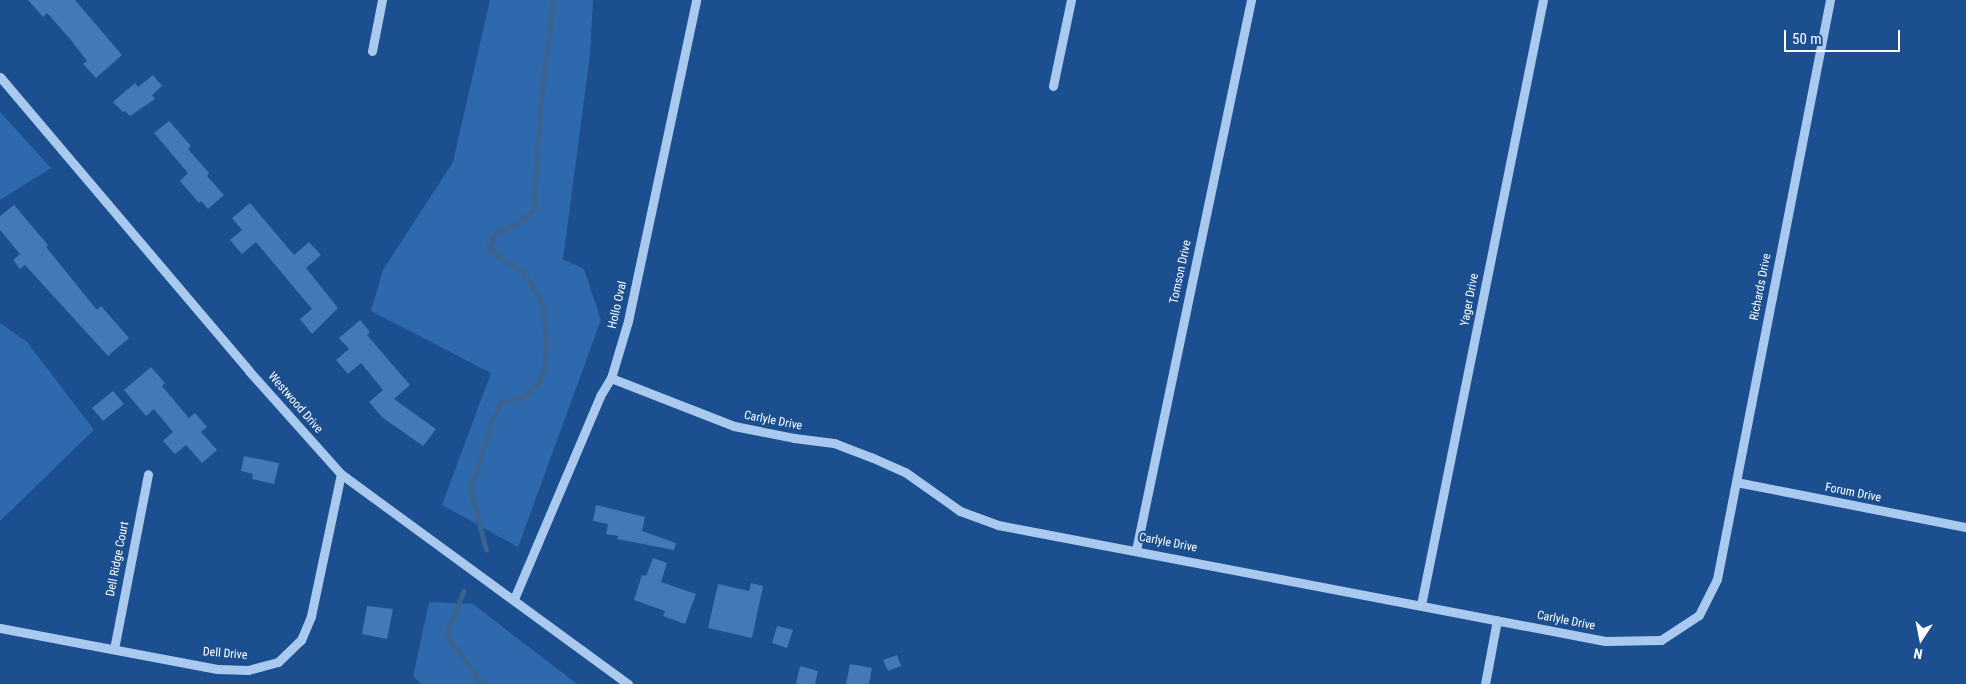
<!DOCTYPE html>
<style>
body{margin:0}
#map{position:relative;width:1966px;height:684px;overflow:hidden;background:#1b4f8f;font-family:"Roboto Condensed",sans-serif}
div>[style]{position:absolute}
.green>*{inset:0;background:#2e69ad}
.stream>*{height:4.5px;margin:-2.25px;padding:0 2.25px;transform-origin:2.25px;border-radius:2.25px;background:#3c6290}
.building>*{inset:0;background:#4478b7}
.minor>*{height:9px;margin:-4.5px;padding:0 4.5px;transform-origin:4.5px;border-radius:4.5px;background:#a9c9ee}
span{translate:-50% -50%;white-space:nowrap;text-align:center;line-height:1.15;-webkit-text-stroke:4px #1b4f8f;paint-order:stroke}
.street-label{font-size:12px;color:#fff}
.north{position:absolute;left:1896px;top:614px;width:50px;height:50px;-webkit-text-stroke:4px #1b4f8f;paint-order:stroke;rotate:191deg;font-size:14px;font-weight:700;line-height:20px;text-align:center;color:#fff}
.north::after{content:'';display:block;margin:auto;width:18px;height:22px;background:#fff;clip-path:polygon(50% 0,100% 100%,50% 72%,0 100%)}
.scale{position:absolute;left:1784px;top:30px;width:116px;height:22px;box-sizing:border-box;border:2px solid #fff;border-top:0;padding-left:6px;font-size:15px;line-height:18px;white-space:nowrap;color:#fff;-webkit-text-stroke:4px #1b4f8f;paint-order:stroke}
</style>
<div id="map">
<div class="green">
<div style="clip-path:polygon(490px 0,593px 0,590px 55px,563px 259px,584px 269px,601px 320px,518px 547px,442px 505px,491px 373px,371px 311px,383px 270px,453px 162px)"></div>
<div style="clip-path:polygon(0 112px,51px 168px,0 200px)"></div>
<div style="clip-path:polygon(0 323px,27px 342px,94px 430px,0 521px)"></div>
<div style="clip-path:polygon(429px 602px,473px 604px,577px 684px,422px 684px,413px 677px)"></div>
</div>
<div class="stream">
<div style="left:486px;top:550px;width:62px;rotate:-104.9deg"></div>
<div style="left:470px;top:490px;width:72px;rotate:-72.3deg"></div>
<div style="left:492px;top:421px;width:21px;rotate:-65deg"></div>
<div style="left:501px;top:402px;width:22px;rotate:-13deg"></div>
<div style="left:522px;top:397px;width:20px;rotate:-37deg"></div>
<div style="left:538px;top:385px;width:18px;rotate:-71deg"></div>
<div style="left:544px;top:368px;width:25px;rotate:-85deg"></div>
<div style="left:546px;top:343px;width:38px;rotate:-95deg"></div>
<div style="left:543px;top:305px;width:39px;rotate:-121deg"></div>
<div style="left:523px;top:272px;width:27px;rotate:-149deg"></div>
<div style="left:500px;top:258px;width:16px;rotate:-137deg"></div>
<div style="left:488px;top:247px;width:18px;rotate:-61deg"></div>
<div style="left:497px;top:231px;width:20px;rotate:-18deg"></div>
<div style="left:516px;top:225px;width:23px;rotate:-41deg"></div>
<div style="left:533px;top:210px;width:111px;rotate:-85.9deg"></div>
<div style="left:541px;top:99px;width:100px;rotate:-83.1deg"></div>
<div style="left:464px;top:591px;width:47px;rotate:111.1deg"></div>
<div style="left:447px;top:635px;width:60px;rotate:54.5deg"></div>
</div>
<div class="building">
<div style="clip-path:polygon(28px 0,75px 0,122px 55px,96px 78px,83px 64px,87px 61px,71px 40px,47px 13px,43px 17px)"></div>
<div style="clip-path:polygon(153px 75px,162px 86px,152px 95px,155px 99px,130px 116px,125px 111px,123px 112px,113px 102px,135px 83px,138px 87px)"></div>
<div style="clip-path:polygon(169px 121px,191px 146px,188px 149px,209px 173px,207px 176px,224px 195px,208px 209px,201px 201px,199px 203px,180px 181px,188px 173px,154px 133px)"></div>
<div style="clip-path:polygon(250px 203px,294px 255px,309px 242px,321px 255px,306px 268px,338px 308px,312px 334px,300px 319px,312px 309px,256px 242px,242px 254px,230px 240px,242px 230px,232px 218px)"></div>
<div style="clip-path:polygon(14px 205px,48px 245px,46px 247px,97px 310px,101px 306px,129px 338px,108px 356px,25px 265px,20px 269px,13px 260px,20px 254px,0 230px,0 216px)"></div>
<div style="clip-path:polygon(360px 320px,370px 332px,367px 335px,410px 385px,394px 399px,436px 429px,423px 446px,383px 418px,369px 402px,383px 390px,361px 363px,348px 374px,336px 360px,349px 349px,339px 338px)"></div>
<div style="clip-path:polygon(151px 367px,165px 383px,162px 386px,189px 418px,195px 413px,207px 427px,201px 432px,217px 450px,202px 463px,186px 445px,175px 454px,163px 441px,173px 432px,154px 409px,146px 416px,124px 390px)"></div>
<div style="clip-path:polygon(113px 391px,124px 404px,103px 421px,92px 408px)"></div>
<div style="clip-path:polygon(244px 456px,279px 463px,274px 484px,252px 479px,253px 474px,241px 471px)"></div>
<div style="clip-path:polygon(596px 505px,645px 517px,642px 531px,676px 543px,674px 550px,617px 539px,618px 536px,606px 534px,608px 524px,593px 521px)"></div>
<div style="clip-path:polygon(653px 558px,667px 563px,661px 582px,696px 594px,685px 624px,663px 616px,665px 611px,634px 600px,642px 575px,646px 576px)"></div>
<div style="clip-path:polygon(751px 583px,763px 586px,752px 638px,708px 628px,718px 584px,749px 591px)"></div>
<div style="clip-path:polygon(367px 606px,393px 609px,387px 639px,362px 634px)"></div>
<div style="clip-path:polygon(777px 626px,793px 630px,787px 648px,772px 643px)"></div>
<div style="clip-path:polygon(897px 655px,901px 666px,888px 671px,883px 660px)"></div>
<div style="clip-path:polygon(850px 664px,872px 668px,869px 684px,846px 684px)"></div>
<div style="clip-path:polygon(800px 666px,818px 671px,815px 684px,796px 684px)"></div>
</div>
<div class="minor">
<div style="left:372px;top:51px;width:52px;rotate:-78.9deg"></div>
<div style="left:0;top:77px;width:385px;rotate:49.7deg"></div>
<div style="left:249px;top:371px;width:138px;rotate:48.2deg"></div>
<div style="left:341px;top:474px;width:356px;rotate:36.2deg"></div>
<div style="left:1053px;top:86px;width:88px;rotate:-78.2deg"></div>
<div style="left:611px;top:378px;width:132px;rotate:21.3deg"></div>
<div style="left:734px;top:426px;width:61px;rotate:11.3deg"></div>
<div style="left:794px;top:438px;width:40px;rotate:7.1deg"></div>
<div style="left:834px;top:443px;width:40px;rotate:21deg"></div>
<div style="left:871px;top:457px;width:37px;rotate:24deg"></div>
<div style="left:905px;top:472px;width:67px;rotate:35.3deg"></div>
<div style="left:960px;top:511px;width:40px;rotate:20.2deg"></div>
<div style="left:998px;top:525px;width:618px;rotate:10.82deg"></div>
<div style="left:1605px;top:641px;width:56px;rotate:-1deg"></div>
<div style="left:1661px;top:640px;width:45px;rotate:-33.3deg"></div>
<div style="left:1699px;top:615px;width:40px;rotate:-63.4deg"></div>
<div style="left:1717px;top:579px;width:590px;rotate:-78.96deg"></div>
<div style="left:1736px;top:482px;width:234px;rotate:11.1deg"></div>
<div style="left:1136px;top:550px;width:562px;rotate:-78.19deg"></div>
<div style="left:514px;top:599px;width:220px;rotate:-67deg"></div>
<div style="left:600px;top:396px;width:21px;rotate:-59deg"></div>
<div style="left:611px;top:378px;width:59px;rotate:-73.4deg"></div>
<div style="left:628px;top:321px;width:328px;rotate:-78deg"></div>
<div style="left:1421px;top:605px;width:617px;rotate:-78.6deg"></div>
<div style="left:0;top:628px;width:221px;rotate:10.7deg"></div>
<div style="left:217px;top:669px;width:31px;rotate:2deg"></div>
<div style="left:248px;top:670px;width:31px;rotate:-15deg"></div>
<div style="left:278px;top:662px;width:32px;rotate:-44deg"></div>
<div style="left:301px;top:640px;width:26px;rotate:-67deg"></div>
<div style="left:311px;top:616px;width:145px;rotate:-78.1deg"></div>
<div style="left:114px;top:649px;width:178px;rotate:-79deg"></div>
<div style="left:1485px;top:684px;width:65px;rotate:-79.4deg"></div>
</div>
<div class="street-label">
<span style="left:1181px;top:272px;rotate:-78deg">Tomson Drive</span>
<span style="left:1761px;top:287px;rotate:-79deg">Richards Drive</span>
<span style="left:1470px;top:300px;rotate:-79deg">Yager Drive</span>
<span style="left:618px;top:305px;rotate:-77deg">Hollo Oval</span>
<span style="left:295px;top:403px;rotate:49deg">Westwood Drive</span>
<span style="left:773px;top:421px;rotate:11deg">Carlyle Drive</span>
<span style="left:1853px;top:493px;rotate:11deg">Forum Drive</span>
<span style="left:1168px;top:543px;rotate:11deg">Carlyle Drive</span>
<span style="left:118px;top:559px;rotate:-79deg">Dell Ridge Court</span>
<span style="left:1566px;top:621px;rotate:11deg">Carlyle Drive</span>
<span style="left:225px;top:654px;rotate:5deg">Dell Drive</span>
</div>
<div class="north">N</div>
<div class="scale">50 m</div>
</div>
